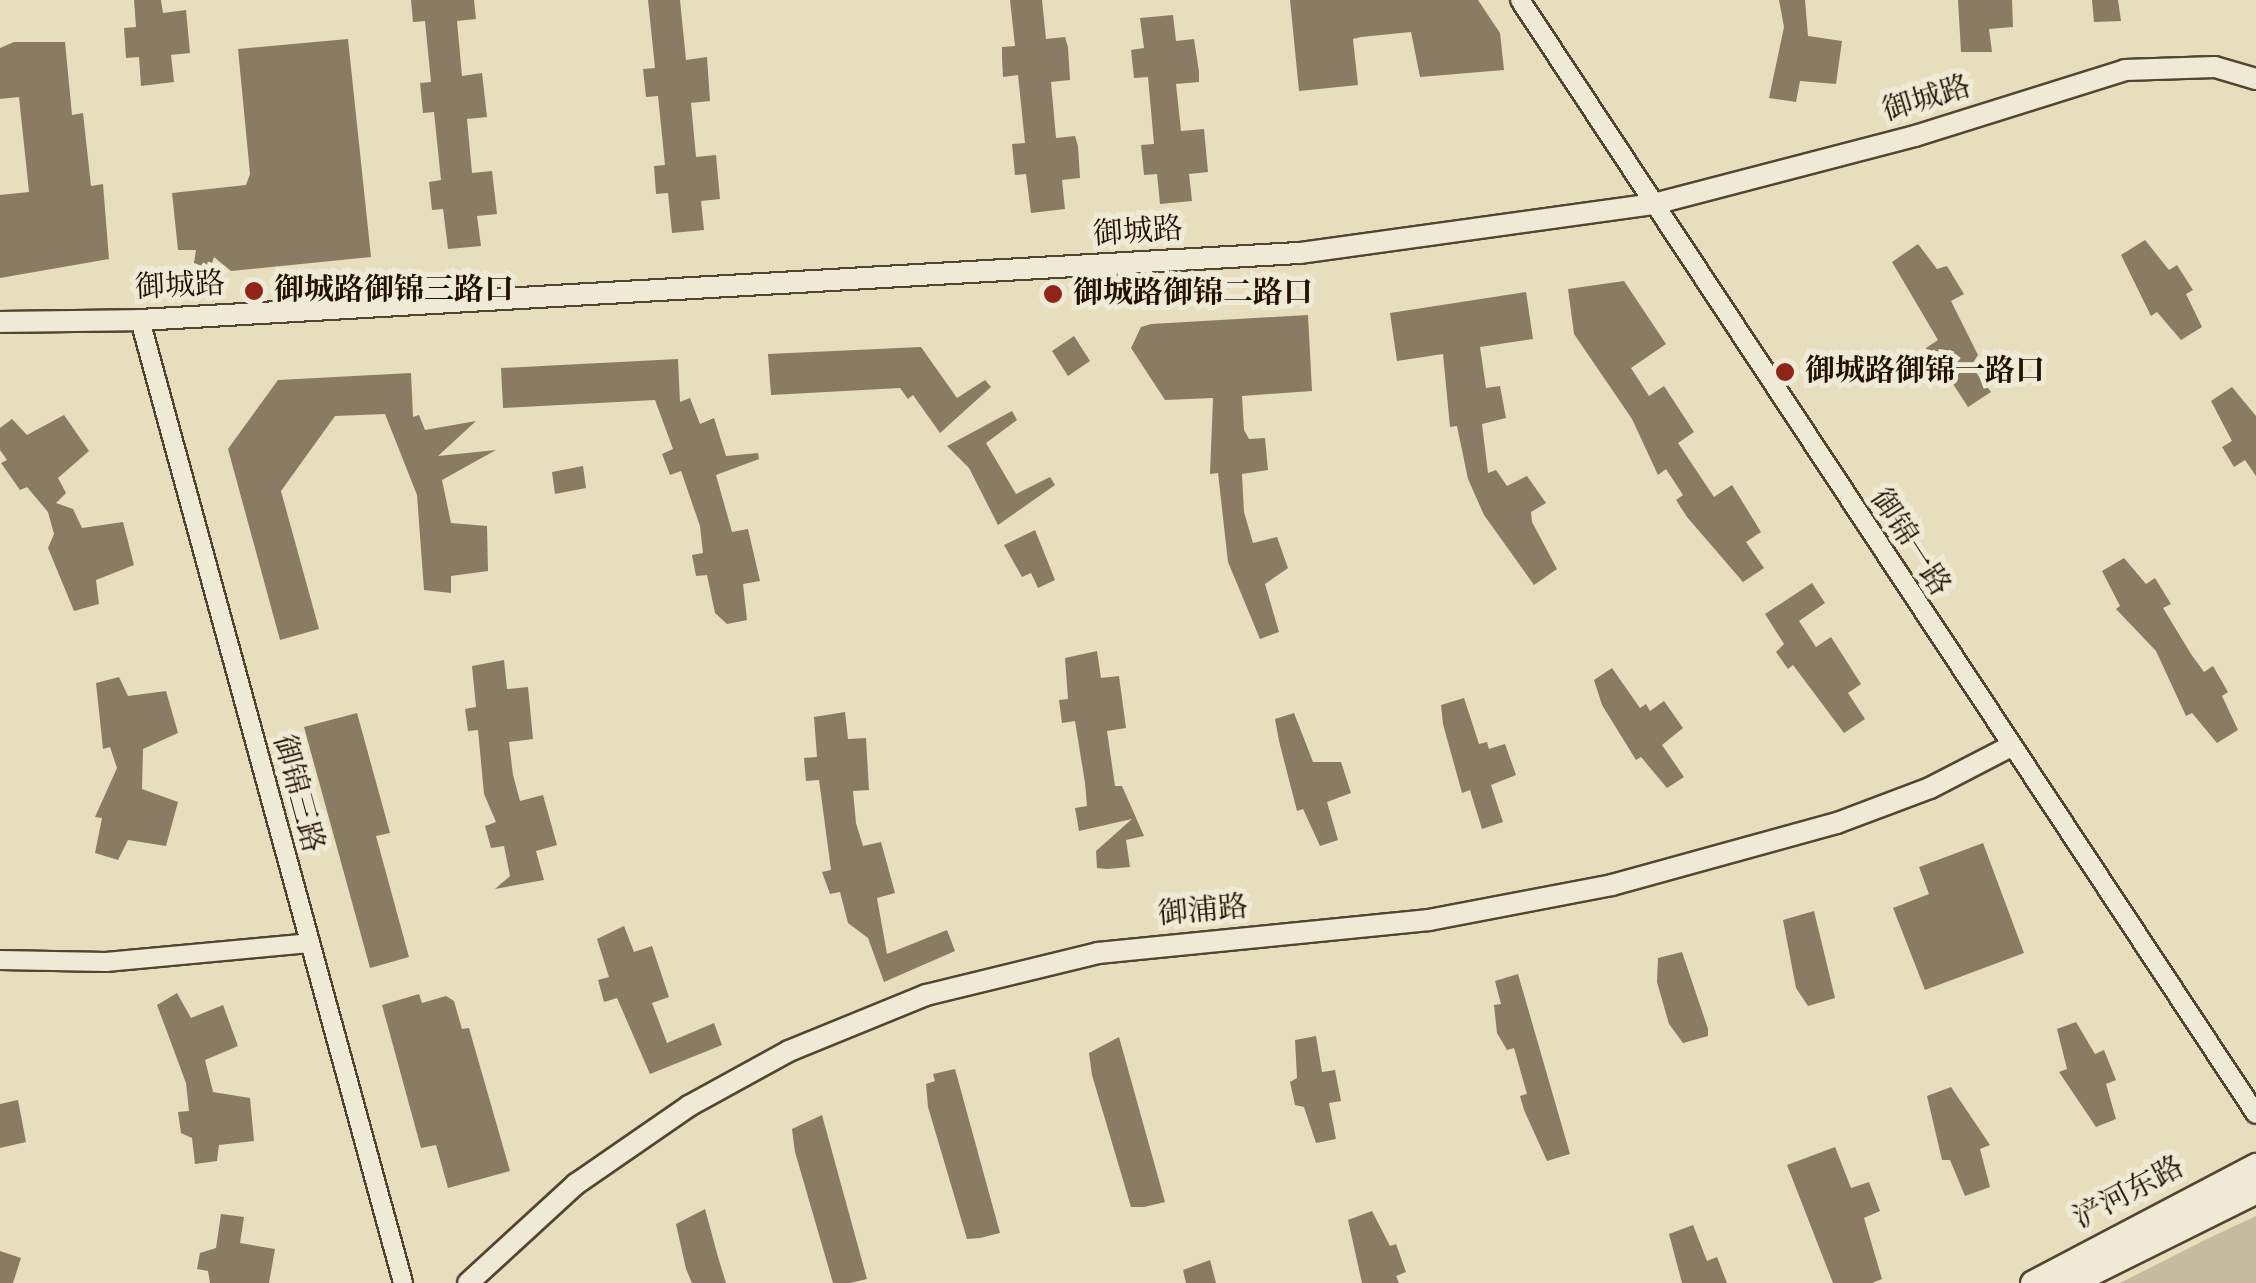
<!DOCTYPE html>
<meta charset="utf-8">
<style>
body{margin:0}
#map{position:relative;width:2256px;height:1283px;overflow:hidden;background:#e7debe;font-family:Vollkorn,"Noto Serif SC",serif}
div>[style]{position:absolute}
.green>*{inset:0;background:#c6bb9e}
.building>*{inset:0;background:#897c63}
.roads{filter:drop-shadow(2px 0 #544530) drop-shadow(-2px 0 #544530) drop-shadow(0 2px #544530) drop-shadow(0 -2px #544530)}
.minor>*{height:18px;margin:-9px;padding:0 9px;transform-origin:9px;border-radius:9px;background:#efead5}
.tertiary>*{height:20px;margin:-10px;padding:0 10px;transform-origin:10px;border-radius:10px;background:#efead5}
.secondary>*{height:25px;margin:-12.5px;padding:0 12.5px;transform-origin:12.5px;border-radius:12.5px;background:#efead5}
.dots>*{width:28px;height:28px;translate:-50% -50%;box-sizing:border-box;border:5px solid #efead5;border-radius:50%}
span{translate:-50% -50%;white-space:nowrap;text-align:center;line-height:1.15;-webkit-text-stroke:10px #efead5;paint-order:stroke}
.street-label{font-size:30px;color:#231201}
.poi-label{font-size:30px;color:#231201;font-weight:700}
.left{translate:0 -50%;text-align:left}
</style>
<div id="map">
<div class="green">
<div style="clip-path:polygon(2256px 1216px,2256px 1283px,2120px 1283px,2207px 1239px)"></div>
</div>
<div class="building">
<div style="clip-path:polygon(134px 0,161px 0,163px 13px,186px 10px,190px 53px,171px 55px,174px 82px,141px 86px,139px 57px,126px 58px,124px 28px,136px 27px)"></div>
<div style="clip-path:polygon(411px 0,474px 0,476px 19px,457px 21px,462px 76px,482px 73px,487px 117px,467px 119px,472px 173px,492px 171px,497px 214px,477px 216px,481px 246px,448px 249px,443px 209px,432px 210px,429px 182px,441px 180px,434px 112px,423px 113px,420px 83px,431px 82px,425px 21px,413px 22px)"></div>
<div style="clip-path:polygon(648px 0,680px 0,686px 60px,707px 57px,710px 101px,691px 103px,696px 157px,716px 155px,720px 199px,701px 201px,704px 230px,672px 233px,668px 193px,656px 194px,654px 166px,665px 165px,658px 96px,646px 97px,643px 69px,655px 68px)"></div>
<div style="clip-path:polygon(1010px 0,1042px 0,1046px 39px,1065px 37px,1068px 47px,1070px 80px,1051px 82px,1056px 138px,1075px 136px,1078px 146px,1080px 178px,1062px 180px,1065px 209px,1031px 213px,1026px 174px,1015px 175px,1012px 144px,1025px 143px,1018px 75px,1003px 77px,1002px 59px,1002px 47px,1015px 46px)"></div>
<div style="clip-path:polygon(1290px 0,1478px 0,1500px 33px,1504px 70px,1420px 77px,1411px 32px,1361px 37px,1353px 39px,1358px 85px,1299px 91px)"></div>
<div style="clip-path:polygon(1779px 0,1805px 0,1808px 36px,1842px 41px,1836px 84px,1800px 81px,1796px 102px,1769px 98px,1784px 27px)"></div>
<div style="clip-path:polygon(1958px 0,2012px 0,2013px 27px,1989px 29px,1992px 52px,1961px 52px)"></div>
<div style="clip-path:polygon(2092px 0,2118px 0,2121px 21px,2094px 22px)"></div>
<div style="clip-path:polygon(1173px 15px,1176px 41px,1194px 39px,1199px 72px,1199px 82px,1176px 84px,1181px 131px,1204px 129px,1208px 172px,1189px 174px,1192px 201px,1160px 204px,1157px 174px,1144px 175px,1141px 145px,1154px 144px,1148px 77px,1134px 78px,1131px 50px,1144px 48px,1140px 18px)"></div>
<div style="clip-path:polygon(348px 39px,371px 257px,231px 271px,214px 257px,210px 269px,194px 263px,196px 250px,178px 250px,172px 193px,246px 185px,250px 174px,238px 49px)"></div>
<div style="clip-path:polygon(14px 42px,65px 42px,72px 115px,83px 113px,91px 186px,103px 184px,109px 259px,0 278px,0 195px,29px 192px,19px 97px,0 99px,0 48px)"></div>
<div style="clip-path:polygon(2145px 240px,2169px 270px,2177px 265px,2193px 290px,2186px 294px,2202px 327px,2181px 340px,2157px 312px,2151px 316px,2121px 255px)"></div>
<div style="clip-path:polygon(1918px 244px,1937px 269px,1947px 266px,1964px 294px,1951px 301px,1978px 355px,1971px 366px,1991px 392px,1968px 407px,1951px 381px,1942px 386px,1927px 362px,1926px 348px,1938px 340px,1892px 262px)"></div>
<div style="clip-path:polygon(1624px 281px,1666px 344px,1631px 368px,1649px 396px,1664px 386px,1694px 432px,1678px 443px,1714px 497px,1732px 485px,1761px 532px,1746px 542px,1764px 568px,1743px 582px,1687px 517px,1676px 500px,1683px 495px,1666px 469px,1658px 475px,1632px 419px,1574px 334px,1568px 289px)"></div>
<div style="clip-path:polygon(1526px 292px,1533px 339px,1480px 347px,1486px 388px,1500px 386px,1506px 418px,1482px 424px,1488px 473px,1496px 470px,1507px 486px,1527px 476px,1546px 503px,1531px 512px,1532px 522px,1557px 569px,1534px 585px,1484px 515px,1468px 479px,1457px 426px,1450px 427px,1443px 354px,1397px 361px,1390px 313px)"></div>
<div style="clip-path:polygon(1308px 315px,1312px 391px,1242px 396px,1244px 430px,1249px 439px,1265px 438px,1268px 470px,1242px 474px,1244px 512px,1253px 543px,1277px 537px,1288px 568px,1265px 584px,1279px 632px,1260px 639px,1228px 562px,1218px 473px,1210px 474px,1213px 398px,1165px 400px,1131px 348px,1141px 327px,1151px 324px)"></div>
<div style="clip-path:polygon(1074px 336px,1090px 361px,1068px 376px,1052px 351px)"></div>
<div style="clip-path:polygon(921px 347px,957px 398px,985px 380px,991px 387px,940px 433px,913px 395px,908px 399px,900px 388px,771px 395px,768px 354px)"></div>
<div style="clip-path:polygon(678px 359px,680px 402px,690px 398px,700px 424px,714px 418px,726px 456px,758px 453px,759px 459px,716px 475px,732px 532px,748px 529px,760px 581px,743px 584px,747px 620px,727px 624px,715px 613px,707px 575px,696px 576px,692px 555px,703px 553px,700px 526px,681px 471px,670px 475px,662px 454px,673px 449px,655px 400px,503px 408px,501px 368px)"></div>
<div style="clip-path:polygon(411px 373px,413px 417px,419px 415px,425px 430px,476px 421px,438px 456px,496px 450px,442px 480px,451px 523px,487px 526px,488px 571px,451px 576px,451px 593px,424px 590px,417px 495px,385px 414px,335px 416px,281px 491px,319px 629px,280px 640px,228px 449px,278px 380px)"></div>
<div style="clip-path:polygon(2232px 387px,2256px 416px,2256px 476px,2245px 460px,2234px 467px,2222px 447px,2232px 441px,2211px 401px)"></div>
<div style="clip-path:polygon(1012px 411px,1017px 420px,986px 443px,1016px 494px,1050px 477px,1055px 485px,998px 525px,969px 468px,947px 446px)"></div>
<div style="clip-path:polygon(64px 415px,89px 451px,58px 478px,66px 493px,56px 503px,73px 509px,82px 528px,123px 522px,134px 565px,96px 580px,99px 604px,74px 611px,48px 548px,54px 534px,48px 512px,27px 487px,20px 490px,1px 463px,7px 460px,0 450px,0 428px,12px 419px,27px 435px)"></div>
<div style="clip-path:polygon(583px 466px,586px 488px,555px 494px,552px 472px)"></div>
<div style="clip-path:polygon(1035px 530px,1055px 580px,1038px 588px,1031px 573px,1022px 577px,1004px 545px)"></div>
<div style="clip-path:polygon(2124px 558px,2146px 584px,2155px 578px,2171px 604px,2163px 608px,2191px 654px,2204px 672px,2213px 666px,2228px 692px,2222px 696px,2238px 730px,2217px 743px,2192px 713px,2186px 716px,2156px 651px,2116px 609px,2120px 606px,2102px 571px)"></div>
<div style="clip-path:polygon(1812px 583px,1825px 603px,1799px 621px,1816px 647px,1831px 637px,1861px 684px,1848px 693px,1865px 719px,1844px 733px,1793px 665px,1788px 669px,1776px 652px,1784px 644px,1765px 614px)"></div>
<div style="clip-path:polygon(1097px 651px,1101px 678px,1119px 676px,1126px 728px,1107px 731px,1115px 786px,1122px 786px,1144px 836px,1126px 840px,1130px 867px,1107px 869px,1097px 868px,1096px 851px,1132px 819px,1079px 831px,1075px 808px,1087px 806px,1085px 783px,1075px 721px,1062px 723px,1059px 700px,1068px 699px,1065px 658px)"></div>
<div style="clip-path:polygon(504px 660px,507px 689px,528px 687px,533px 739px,509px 742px,513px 775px,520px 801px,543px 795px,557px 845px,536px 851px,544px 880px,495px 889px,510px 876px,504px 846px,491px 848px,485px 826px,496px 822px,484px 794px,478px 730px,468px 731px,465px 709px,476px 707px,472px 666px)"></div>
<div style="clip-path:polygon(1612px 668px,1640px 708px,1646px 704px,1650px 711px,1664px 701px,1683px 728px,1662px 745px,1684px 777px,1667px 788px,1641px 757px,1636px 760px,1602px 705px,1594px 680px)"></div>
<div style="clip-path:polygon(119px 677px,128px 696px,166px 691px,178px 733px,143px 749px,142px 789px,178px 802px,166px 846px,128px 840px,118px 860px,95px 853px,102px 818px,95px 817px,117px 768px,110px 747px,103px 749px,96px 683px)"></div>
<div style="clip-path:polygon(1464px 698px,1479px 744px,1487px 742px,1489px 749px,1505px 744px,1516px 775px,1491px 785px,1503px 822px,1482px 829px,1470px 790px,1462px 793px,1443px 724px,1441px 705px)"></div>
<div style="clip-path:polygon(845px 712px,848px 739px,866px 738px,869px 790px,853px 791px,856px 823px,863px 846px,881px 842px,895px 893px,877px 898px,887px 954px,947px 930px,955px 951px,884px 982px,868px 938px,848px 923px,840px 892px,830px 894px,822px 872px,831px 870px,819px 780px,806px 781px,804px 758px,817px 757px,814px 717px)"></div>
<div style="clip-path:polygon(357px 713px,390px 833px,376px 836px,409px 957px,370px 968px,304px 727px)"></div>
<div style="clip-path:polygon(1294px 713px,1313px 762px,1341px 762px,1351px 793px,1327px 802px,1338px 840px,1320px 846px,1303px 809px,1297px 811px,1279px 741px,1275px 719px)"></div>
<div style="clip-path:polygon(1983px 843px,2024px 953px,1925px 990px,1893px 908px,1929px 894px,1919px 867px)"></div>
<div style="clip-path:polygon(1814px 911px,1835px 998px,1808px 1006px,1796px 988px,1783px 920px)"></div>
<div style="clip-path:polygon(624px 926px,634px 952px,652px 946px,669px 997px,652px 1003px,667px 1043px,714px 1023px,722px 1045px,650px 1074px,617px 998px,604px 1002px,598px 980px,609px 977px,597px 939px)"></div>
<div style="clip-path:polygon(1682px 952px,1708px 1029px,1708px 1036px,1683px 1043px,1669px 1024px,1657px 982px,1658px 958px)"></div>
<div style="clip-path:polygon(1518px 974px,1570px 1154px,1547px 1161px,1524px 1110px,1520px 1096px,1527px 1094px,1514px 1048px,1507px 1050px,1497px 1033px,1494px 1005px,1501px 1004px,1495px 981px)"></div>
<div style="clip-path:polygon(177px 993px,191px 1018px,223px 1005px,238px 1046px,205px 1060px,213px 1092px,250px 1098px,254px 1141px,219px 1145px,217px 1161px,195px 1164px,192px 1138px,181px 1133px,178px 1112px,189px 1111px,186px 1083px,157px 1005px)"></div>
<div style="clip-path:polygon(419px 994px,422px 1003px,446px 996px,454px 1001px,462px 1029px,469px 1028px,510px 1171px,448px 1188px,436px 1145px,421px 1148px,382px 1005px)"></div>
<div style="clip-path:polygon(2076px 1022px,2095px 1054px,2104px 1050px,2116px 1080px,2106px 1084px,2116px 1119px,2096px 1127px,2059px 1072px,2067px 1069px,2057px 1029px)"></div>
<div style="clip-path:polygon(1316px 1036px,1322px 1072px,1335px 1070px,1341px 1101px,1329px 1103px,1336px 1139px,1316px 1143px,1304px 1107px,1295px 1105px,1290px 1082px,1297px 1078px,1295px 1040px)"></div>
<div style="clip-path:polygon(1119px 1037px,1165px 1202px,1144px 1207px,1131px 1207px,1092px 1075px,1089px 1053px)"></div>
<div style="clip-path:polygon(955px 1069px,1000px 1233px,980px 1238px,967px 1239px,928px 1107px,926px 1084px,935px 1081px,933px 1074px)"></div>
<div style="clip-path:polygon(1951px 1087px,1990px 1145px,1980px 1149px,1990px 1187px,1965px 1196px,1950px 1160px,1942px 1160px,1927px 1096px)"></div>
<div style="clip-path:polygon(18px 1100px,26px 1142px,0 1148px,0 1104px)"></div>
<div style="clip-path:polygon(822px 1115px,867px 1279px,850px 1283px,833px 1283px,795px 1152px,792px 1129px)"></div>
<div style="clip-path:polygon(1835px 1147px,1851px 1188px,1869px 1182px,1880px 1211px,1864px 1218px,1882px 1279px,1872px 1283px,1833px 1283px,1787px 1165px)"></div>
<div style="clip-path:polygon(705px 1209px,718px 1257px,726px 1283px,692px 1283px,686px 1269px,676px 1224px)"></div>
<div style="clip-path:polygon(1372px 1211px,1390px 1246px,1396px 1244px,1406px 1272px,1396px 1276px,1399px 1283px,1362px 1283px,1348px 1220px)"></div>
<div style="clip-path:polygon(221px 1214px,244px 1217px,240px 1243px,275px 1249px,269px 1283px,210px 1283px,208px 1271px,197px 1269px,200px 1253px,216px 1248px)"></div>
<div style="clip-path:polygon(1693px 1225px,1707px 1261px,1717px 1257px,1727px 1283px,1682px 1283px,1669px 1234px)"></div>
<div style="clip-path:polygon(0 1251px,21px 1258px,13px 1283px,0 1283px)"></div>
<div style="clip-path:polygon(1210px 1260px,1216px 1283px,1186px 1283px,1183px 1270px)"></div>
</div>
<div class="roads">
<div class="minor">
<div style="left:1520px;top:0;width:1335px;rotate:56.55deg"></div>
<div style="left:140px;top:320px;width:998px;rotate:74.72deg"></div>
<div style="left:0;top:960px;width:106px;rotate:1.1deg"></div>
<div style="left:106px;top:962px;width:204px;rotate:-5.3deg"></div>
</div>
<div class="tertiary">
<div style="left:0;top:322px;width:140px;rotate:-0.8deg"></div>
<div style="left:140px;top:320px;width:1162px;rotate:-3.31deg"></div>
<div style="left:1300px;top:253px;width:357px;rotate:-7.9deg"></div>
<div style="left:1654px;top:204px;width:270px;rotate:-14.6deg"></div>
<div style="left:1915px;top:136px;width:220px;rotate:-17.4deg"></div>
<div style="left:2125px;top:70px;width:90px;rotate:-1.9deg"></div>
<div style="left:2215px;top:67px;width:43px;rotate:16.3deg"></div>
<div style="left:468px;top:1283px;width:147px;rotate:-42.5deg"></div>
<div style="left:576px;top:1184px;width:137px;rotate:-34.6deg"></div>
<div style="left:689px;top:1106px;width:114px;rotate:-28.8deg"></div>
<div style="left:789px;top:1051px;width:148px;rotate:-22.2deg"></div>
<div style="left:926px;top:995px;width:177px;rotate:-13.7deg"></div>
<div style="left:1098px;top:953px;width:333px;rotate:-5.7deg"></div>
<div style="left:1429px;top:920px;width:186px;rotate:-10.8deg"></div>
<div style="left:1612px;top:885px;width:233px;rotate:-15.4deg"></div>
<div style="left:1837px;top:823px;width:99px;rotate:-20.6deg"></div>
<div style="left:1930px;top:788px;width:89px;rotate:-27.4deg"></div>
</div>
<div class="secondary">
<div style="left:2033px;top:1283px;width:252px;rotate:-27.7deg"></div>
<div style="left:2069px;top:1283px;width:209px;rotate:-26.4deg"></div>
</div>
</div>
<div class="dots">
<div style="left:254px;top:291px;background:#8f2418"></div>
<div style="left:1053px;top:294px;background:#8f2418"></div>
<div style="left:1785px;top:372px;background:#8f2418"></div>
</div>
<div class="street-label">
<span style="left:1927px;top:100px;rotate:-17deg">御城路</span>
<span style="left:1138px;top:233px;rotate:-4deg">御城路</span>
<span style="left:180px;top:287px;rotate:-3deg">御城路</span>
<span style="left:1909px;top:543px;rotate:57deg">御锦一路</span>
<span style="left:297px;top:794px;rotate:75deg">御锦三路</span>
<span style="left:1203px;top:912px;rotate:-5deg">御浦路</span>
<span style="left:2129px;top:1194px;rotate:-28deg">浐河东路</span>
</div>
<div class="poi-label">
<span class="left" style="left:274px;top:291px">御城路御锦三路口</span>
<span class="left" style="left:1073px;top:294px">御城路御锦二路口</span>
<span class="left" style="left:1805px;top:372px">御城路御锦一路口</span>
</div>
</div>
